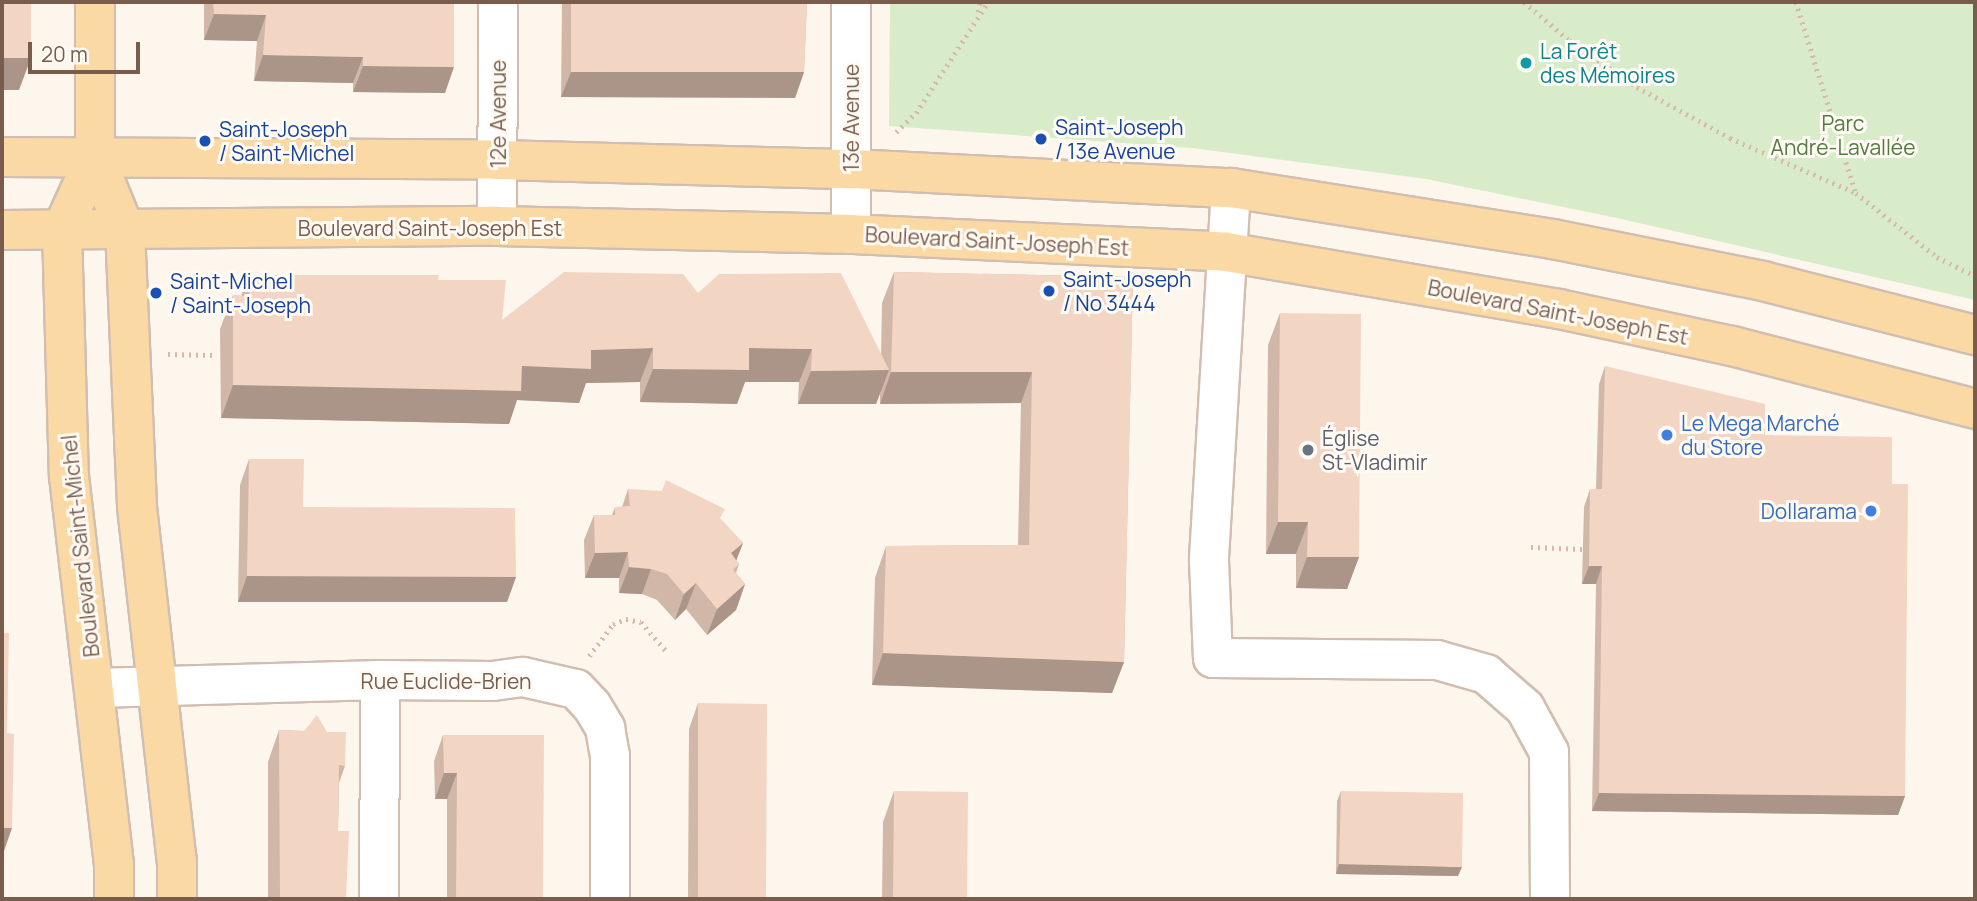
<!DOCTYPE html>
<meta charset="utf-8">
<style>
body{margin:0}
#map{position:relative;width:1977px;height:901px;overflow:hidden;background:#fdf6ec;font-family:Manrope,sans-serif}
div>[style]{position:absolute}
.green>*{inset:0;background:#d8ecc9}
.path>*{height:4.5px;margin-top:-2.25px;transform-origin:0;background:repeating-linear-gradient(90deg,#d9b8a5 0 2px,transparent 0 7px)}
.roads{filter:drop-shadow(2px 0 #d1beb0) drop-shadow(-2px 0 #d1beb0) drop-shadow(0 2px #d1beb0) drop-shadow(0 -2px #d1beb0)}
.minor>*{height:38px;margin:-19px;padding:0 19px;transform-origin:19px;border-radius:19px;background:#fff}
.major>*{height:38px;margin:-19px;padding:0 19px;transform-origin:19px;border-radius:19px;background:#fbd9a5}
.wall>*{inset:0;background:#d1b7a8}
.shaded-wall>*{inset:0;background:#aa9588}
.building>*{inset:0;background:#f3d5c3}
.dots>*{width:19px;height:19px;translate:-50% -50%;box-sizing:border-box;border:4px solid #fffaf3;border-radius:50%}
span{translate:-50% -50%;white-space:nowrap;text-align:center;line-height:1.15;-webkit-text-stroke:6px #fffaf3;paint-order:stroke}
.culture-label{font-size:21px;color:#0d838f}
.left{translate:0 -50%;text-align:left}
.street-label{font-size:21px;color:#7a5c4d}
.park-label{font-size:21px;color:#537a41}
.transit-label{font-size:21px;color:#164399}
.shop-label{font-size:21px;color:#366cbe}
.right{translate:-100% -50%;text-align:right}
.worship-label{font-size:21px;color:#5b616d}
.frame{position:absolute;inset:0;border:4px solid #7a5c4d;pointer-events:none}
.scale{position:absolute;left:28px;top:42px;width:112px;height:32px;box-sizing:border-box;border:4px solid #7a5c4d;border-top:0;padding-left:9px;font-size:21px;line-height:24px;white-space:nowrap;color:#7a5c4d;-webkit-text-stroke:5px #fffaf3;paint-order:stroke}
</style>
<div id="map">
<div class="green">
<div style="clip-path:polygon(890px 2px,1975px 2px,1975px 300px,1617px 218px,1426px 179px,1192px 148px,889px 126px)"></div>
</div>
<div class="path">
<div style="left:1524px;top:2px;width:59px;rotate:40.2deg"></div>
<div style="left:1569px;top:40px;width:83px;rotate:34.7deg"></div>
<div style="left:1637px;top:87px;width:106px;rotate:28.7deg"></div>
<div style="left:1730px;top:138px;width:137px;rotate:23.6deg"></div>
<div style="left:1856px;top:193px;width:103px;rotate:38.3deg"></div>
<div style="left:1937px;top:257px;width:42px;rotate:26.6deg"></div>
<div style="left:1796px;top:2px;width:200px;rotate:72.6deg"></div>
<div style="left:978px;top:12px;width:10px;rotate:-79deg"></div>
<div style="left:896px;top:132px;width:28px;rotate:-44deg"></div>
<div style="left:916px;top:113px;width:132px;rotate:-57deg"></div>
<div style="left:168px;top:354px;width:44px;rotate:1.3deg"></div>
<div style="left:1531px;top:547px;width:52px;rotate:2.2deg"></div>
<div style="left:589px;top:656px;width:40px;rotate:-53deg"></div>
<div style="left:613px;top:624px;width:14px;rotate:-21deg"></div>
<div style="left:626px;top:619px;width:15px;rotate:11deg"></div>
<div style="left:641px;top:622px;width:41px;rotate:48.9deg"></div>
</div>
<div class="roads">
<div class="minor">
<div style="left:851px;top:2px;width:232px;rotate:90deg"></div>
<div style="left:1231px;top:188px;width:373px;rotate:93.4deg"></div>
<div style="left:1209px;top:560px;width:98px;rotate:87.7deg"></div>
<div style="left:1213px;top:658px;width:224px;rotate:0.5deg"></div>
<div style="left:1437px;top:660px;width:51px;rotate:15.9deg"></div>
<div style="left:1486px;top:674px;width:52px;rotate:41.1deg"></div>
<div style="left:1525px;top:708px;width:50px;rotate:61.4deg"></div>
<div style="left:1549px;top:752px;width:147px;rotate:89.6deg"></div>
<div style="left:497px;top:226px;width:224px;rotate:-89.7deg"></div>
<div style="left:95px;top:688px;width:285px;rotate:-1.6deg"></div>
<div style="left:380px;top:680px;width:113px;rotate:0.5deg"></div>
<div style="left:493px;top:681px;width:30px;rotate:-8deg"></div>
<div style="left:523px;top:677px;width:54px;rotate:12.8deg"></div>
<div style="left:576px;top:689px;width:23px;rotate:47deg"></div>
<div style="left:592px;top:706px;width:26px;rotate:59deg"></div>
<div style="left:605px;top:728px;width:28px;rotate:80deg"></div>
<div style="left:610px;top:756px;width:143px;rotate:90deg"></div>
<div style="left:379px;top:899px;width:219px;rotate:-89.7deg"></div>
</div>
<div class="major">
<div style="left:95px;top:2px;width:155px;rotate:90deg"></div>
<div style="left:95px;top:157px;width:79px;rotate:67.7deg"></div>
<div style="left:125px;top:230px;width:277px;rotate:87.5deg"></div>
<div style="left:137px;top:507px;width:356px;rotate:83.6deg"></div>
<div style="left:177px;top:861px;width:38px;rotate:90deg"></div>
<div style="left:2px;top:157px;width:496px;rotate:0.3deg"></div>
<div style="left:498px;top:160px;width:353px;rotate:1.5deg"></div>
<div style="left:851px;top:169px;width:380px;rotate:2.9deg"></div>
<div style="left:1231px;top:188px;width:326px;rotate:9deg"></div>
<div style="left:1553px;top:239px;width:214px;rotate:11.3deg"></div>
<div style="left:1763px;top:281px;width:219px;rotate:14.3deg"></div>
<div style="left:95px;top:157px;width:80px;rotate:114.3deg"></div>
<div style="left:62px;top:230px;width:246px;rotate:88.4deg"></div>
<div style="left:69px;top:476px;width:391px;rotate:83.4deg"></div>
<div style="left:114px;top:864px;width:35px;rotate:90deg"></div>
<div style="left:2px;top:230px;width:495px;rotate:-0.5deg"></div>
<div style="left:497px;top:226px;width:354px;rotate:1.3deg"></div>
<div style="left:851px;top:234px;width:375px;rotate:2.7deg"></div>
<div style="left:1226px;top:252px;width:338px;rotate:9.7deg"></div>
<div style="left:1559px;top:309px;width:177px;rotate:12.1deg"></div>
<div style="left:1732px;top:346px;width:251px;rotate:14.5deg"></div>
</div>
</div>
<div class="wall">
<div style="clip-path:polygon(204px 2px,454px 2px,445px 93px,353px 92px,353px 83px,254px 81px,257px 41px,204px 40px)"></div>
<div style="clip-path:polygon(562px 2px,807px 2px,804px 72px,795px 98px,561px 97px)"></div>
<div style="clip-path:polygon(894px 272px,1133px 277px,1124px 662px,1112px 693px,872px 685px,875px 578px,886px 546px,1018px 545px,1021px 403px,880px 404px,880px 393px,876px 404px,798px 404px,799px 382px,745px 382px,737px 404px,640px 402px,640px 382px,586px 383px,579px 403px,517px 400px,509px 424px,221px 418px,220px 329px,233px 295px,241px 296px,248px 275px,438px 280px,502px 320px,698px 293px,881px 355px,882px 303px)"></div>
<div style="clip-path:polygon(1280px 313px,1359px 557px,1347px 589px,1296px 588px,1296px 554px,1266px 554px,1268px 345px)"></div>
<div style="clip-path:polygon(1605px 366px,1765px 435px,1892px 484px,1905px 796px,1898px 815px,1592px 811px,1596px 584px,1582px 584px,1584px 507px,1590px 489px,1596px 489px,1599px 384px)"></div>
<div style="clip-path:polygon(249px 459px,303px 507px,516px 577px,507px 602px,238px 602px,240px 485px)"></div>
<div style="clip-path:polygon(628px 489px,721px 520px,743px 543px,736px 560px,739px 564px,736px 573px,745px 584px,736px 610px,707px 635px,686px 609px,675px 620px,657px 600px,642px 594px,619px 593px,619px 578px,585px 578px,584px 540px,594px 515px,612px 515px,615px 507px,622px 507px)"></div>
<div style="clip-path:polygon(698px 703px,766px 899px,688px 899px,689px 729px)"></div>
<div style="clip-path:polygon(279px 730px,304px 731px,345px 766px,339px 783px,338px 831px,346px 898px,351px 899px,268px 899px,268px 762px)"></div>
<div style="clip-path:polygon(443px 735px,543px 899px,447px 899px,447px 799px,435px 799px,434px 761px)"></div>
<div style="clip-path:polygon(894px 791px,967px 899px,882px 899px,883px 822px)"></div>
<div style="clip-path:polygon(1341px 791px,1458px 876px,1336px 874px,1337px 801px)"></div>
</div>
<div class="shaded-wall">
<div style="clip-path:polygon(214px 14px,266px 15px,257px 41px,204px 40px)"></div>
<div style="clip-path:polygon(263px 55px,363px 57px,353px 83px,254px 81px)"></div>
<div style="clip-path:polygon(2px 58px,31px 58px,19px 90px,2px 90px)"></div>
<div style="clip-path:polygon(363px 66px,454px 67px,445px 93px,353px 92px)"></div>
<div style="clip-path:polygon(571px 72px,804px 72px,795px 98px,561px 97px)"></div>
<div style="clip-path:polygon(653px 348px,640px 382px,586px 383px,579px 403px,517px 400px,509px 424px,221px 418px,233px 385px,522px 366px,591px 350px)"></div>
<div style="clip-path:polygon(749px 348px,812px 349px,799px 382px,745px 382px,737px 404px,640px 402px,653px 369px)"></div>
<div style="clip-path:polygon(889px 370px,876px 404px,798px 404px,811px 371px)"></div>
<div style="clip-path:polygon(891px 372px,1032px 372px,1021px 403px,880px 404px)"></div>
<div style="clip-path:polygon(1278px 522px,1308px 522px,1296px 554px,1266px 554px)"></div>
<div style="clip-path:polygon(743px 543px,733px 569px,731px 553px)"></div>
<div style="clip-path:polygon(628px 552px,619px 578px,585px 578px,595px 553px)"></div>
<div style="clip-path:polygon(1307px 557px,1359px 557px,1347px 589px,1296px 588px)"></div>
<div style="clip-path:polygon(1589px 566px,1602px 566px,1596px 584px,1582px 584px)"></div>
<div style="clip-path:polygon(629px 567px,651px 569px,642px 594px,619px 593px)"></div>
<div style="clip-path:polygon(247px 576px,516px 577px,507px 602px,238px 602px)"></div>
<div style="clip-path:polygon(696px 583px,686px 609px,675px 620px,684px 594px)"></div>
<div style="clip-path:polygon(745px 584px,736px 610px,707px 635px,717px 609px)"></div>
<div style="clip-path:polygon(883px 653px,1124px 662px,1112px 693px,872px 685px)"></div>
<div style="clip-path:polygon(444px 773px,457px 773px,447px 799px,435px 799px)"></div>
<div style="clip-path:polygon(1599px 793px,1905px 796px,1898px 815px,1592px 811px)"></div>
<div style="clip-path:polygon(2px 828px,12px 828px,3px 854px,2px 854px)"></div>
<div style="clip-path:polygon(1339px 864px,1462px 867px,1458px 876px,1336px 874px)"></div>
</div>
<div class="building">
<div style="clip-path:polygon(2px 2px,31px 2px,31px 58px,2px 58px)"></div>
<div style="clip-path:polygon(213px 2px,454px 2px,454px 67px,363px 66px,363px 57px,263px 55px,266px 15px,214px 14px)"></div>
<div style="clip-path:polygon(571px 2px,807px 2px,804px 72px,571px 72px)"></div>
<div style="clip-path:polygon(564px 272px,683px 274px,698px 293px,719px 274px,841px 273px,889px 370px,811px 371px,812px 349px,749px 348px,749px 370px,653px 369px,653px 348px,591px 350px,591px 369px,522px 366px,521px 391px,233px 385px,233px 295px,249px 296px,248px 275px,439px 275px,438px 280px,506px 280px,502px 320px)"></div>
<div style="clip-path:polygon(894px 272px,1133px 277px,1124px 662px,883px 653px,886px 546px,1029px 545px,1032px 372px,891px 372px)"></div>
<div style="clip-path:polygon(1280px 313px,1361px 314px,1359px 557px,1307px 557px,1308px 522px,1278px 522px)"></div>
<div style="clip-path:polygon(1605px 366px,1765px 404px,1765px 435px,1892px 437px,1892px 484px,1908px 484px,1905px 796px,1599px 793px,1602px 566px,1589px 566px,1590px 489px,1602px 489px)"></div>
<div style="clip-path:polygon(249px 459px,304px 459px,303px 507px,515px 508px,516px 577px,247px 576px)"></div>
<div style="clip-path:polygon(666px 480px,725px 509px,720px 518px,743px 543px,731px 553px,739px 564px,733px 570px,745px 584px,717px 609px,696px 583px,684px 594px,667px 574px,651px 569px,629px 567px,628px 552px,595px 553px,594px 515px,615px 515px,615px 507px,630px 506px,628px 489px,662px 491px)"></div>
<div style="clip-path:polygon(2px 532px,4px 532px,4px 633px,9px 633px,7px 733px,14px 734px,12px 828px,2px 828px)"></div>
<div style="clip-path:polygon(698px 703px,767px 704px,766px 899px,698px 899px)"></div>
<div style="clip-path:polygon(317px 715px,327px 732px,346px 732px,345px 766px,339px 765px,338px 831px,349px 831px,346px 898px,351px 898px,351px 899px,280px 899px,279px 730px,304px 731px)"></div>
<div style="clip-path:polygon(443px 735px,544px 735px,543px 899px,456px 899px,457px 773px,444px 773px)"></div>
<div style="clip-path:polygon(894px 791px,968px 792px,967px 899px,893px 899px)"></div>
<div style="clip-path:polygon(1341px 791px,1463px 793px,1462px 867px,1339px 864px)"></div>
</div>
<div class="dots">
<div style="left:1526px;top:63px;background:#0f9aa8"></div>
<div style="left:1041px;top:139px;background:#1a4fb4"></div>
<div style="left:205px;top:141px;background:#1a4fb4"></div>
<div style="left:1049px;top:291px;background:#1a4fb4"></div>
<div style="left:156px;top:293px;background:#1a4fb4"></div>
<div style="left:1667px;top:435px;background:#3f7fe0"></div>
<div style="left:1308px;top:450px;background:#6b7280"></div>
<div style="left:1871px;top:511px;background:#3f7fe0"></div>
</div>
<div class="culture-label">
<span class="left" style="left:1540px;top:63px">La Forêt<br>des Mémoires</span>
</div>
<div class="street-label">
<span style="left:498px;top:114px;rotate:-90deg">12e Avenue</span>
<span style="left:851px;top:118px;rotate:-90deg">13e Avenue</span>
<span style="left:430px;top:228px">Boulevard Saint-Joseph Est</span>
<span style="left:997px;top:241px;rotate:3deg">Boulevard Saint-Joseph Est</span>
<span style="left:1558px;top:312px;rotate:11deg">Boulevard Saint-Joseph Est</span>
<span style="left:80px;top:546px;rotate:-96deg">Boulevard Saint-Michel</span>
<span style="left:446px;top:681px">Rue Euclide-Brien</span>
</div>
<div class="park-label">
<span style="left:1843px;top:135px">Parc<br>André-Lavallée</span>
</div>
<div class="transit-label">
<span class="left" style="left:1055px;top:139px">Saint-Joseph<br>/ 13e Avenue</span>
<span class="left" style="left:219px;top:141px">Saint-Joseph<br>/ Saint-Michel</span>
<span class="left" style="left:1063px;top:291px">Saint-Joseph<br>/ No 3444</span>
<span class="left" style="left:170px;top:293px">Saint-Michel<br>/ Saint-Joseph</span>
</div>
<div class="shop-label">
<span class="left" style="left:1681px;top:435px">Le Mega Marché<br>du Store</span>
<span class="right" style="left:1857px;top:511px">Dollarama</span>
</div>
<div class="worship-label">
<span class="left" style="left:1322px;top:450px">Église<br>St-Vladimir</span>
</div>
<div class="frame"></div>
<div class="scale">20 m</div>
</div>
